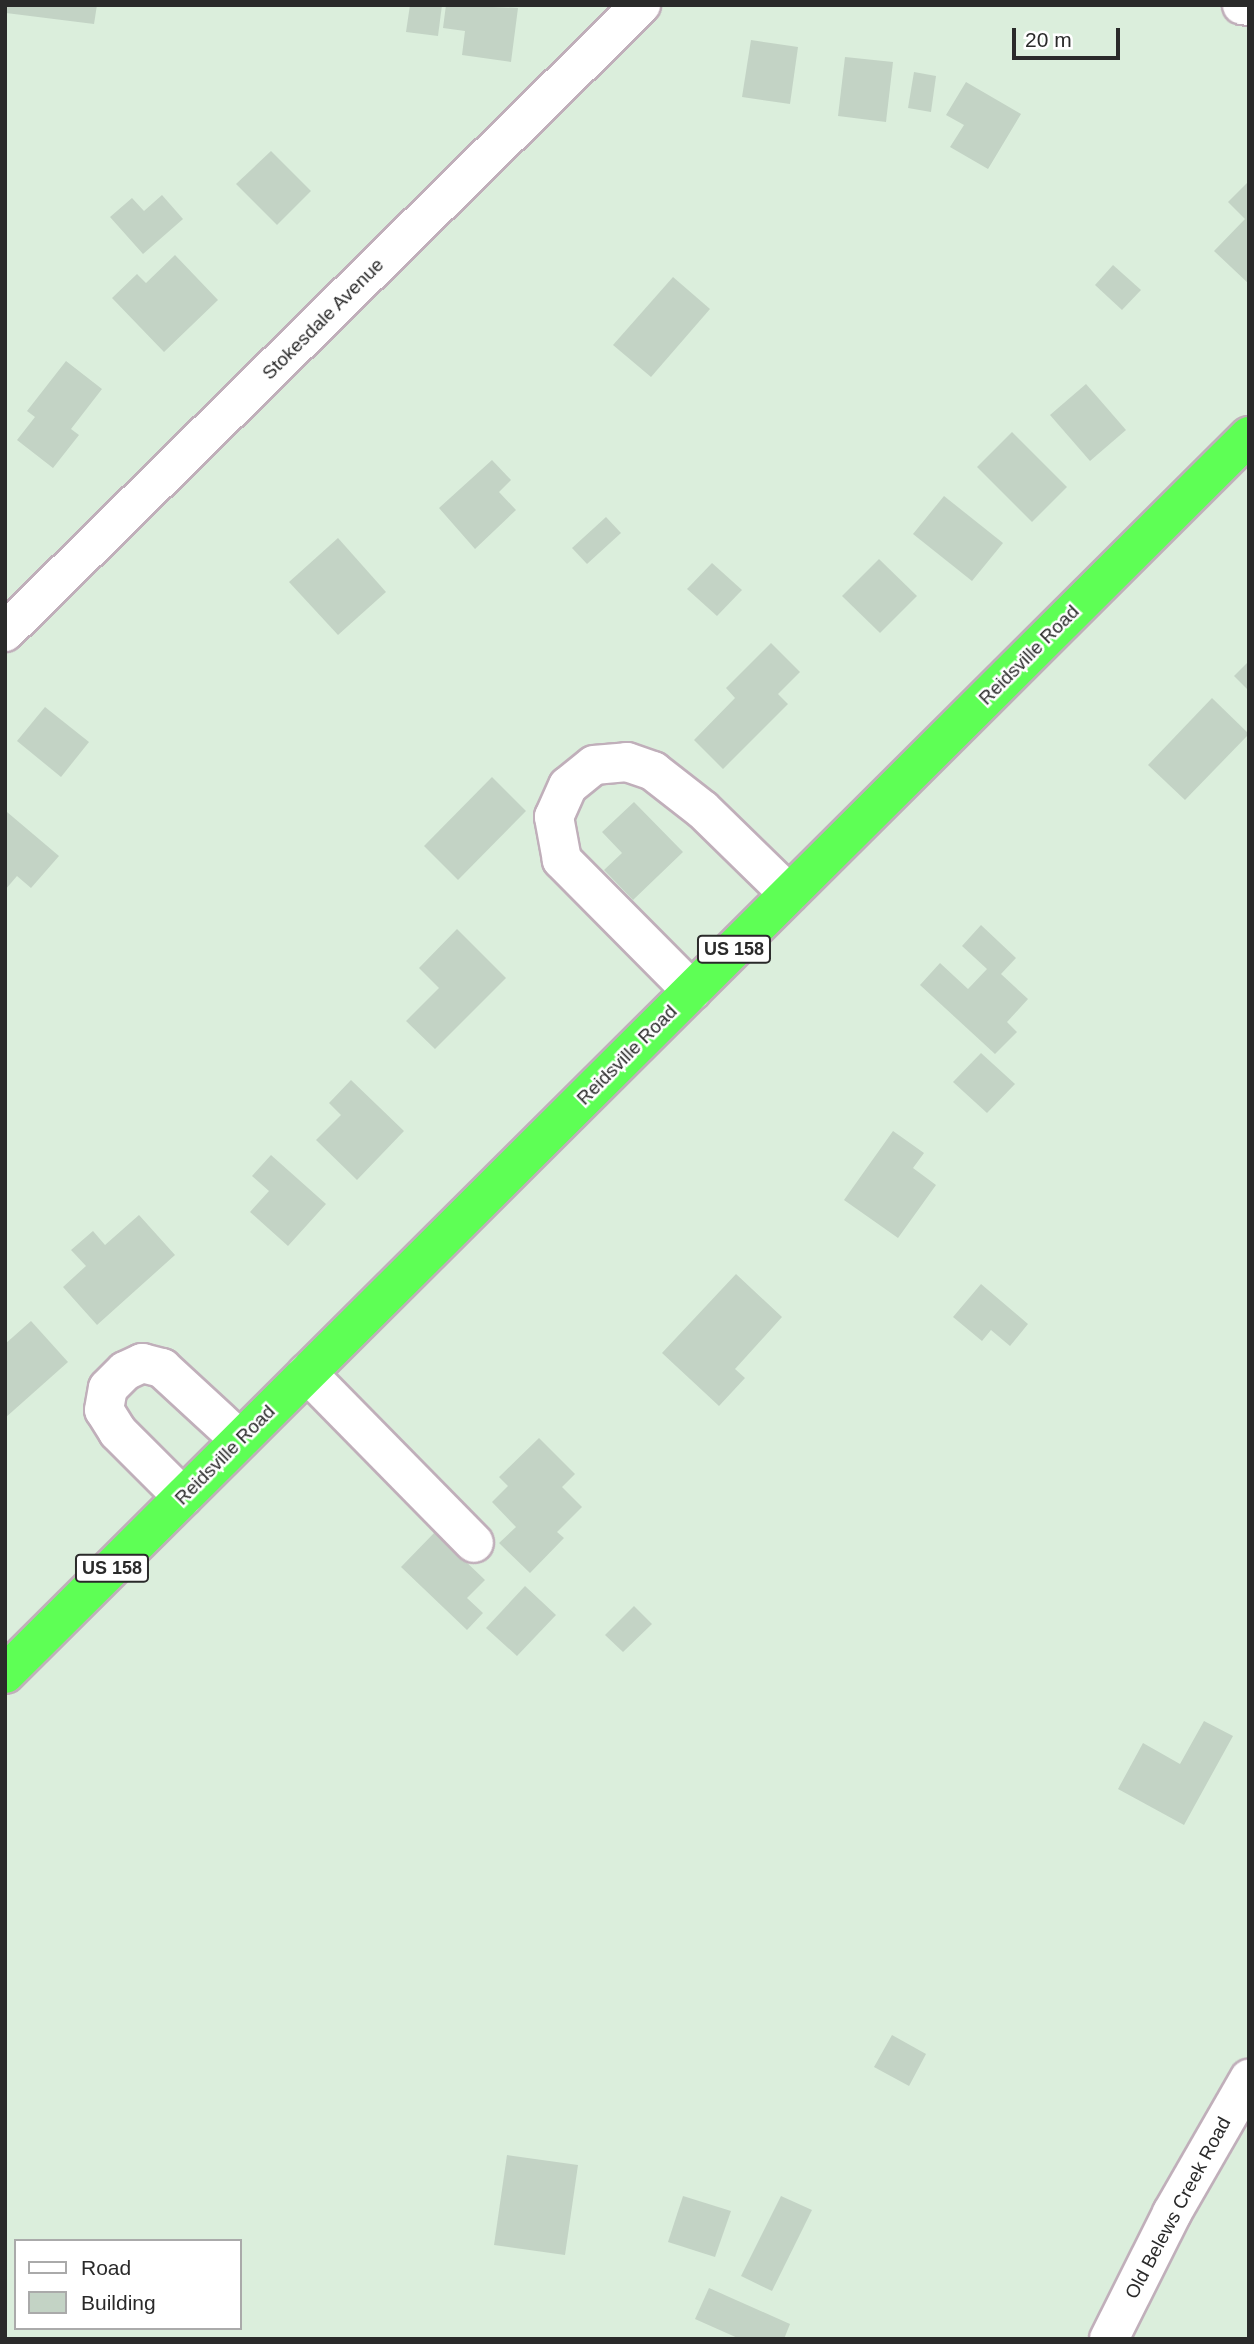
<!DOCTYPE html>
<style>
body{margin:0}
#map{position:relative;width:1254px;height:2344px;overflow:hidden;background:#dbeedc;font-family:Arial,sans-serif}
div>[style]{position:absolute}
.building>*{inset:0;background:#c3d3c5}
.roads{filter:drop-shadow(2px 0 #c0afba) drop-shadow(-2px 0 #c0afba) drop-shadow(0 2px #c0afba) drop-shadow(0 -2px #c0afba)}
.minor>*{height:38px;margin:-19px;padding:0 19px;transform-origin:19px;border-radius:19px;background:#fff}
.highway>*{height:38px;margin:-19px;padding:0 19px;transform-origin:19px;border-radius:19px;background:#5eff55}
span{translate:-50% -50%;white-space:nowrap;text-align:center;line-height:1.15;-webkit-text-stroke:5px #fff;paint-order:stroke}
.shield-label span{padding:2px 5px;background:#fff;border:2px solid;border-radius:5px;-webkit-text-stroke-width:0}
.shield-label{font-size:18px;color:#2a2a2a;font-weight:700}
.street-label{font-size:19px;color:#2a2a2a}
.frame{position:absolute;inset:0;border:7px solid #2a2a2a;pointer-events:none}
.legend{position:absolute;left:14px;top:2239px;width:228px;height:91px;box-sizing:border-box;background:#fff;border:2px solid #aaa;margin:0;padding:9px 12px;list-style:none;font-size:21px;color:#2a2a2a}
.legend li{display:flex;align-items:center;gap:14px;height:35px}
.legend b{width:35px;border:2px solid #aaa}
.scale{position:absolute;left:1012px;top:28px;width:108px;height:32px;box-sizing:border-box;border:4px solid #2a2a2a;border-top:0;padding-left:9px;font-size:21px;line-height:24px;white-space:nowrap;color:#2a2a2a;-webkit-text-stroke:5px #fff;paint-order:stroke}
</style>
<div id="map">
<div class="building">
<div style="clip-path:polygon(7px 5px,97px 5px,94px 24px,6px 13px)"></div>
<div style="clip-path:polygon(410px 5px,442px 5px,438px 36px,406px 32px)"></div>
<div style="clip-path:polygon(446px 5px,518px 8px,511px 62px,462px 55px,465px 31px,443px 28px)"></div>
<div style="clip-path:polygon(751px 40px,798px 47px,790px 104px,742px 97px)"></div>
<div style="clip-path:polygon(845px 57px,893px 62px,886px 122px,838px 116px)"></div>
<div style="clip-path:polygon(914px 72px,936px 76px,931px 112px,908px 108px)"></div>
<div style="clip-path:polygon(966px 82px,1021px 114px,988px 169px,950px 147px,964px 125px,946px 115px)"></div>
<div style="clip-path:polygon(271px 151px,311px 191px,277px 225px,236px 184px)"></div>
<div style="clip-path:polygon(1249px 181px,1249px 284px,1214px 251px,1245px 219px,1228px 202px)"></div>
<div style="clip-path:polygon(162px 195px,183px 219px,143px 254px,110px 217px,132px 198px,144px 211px)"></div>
<div style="clip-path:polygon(175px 255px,218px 300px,164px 352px,112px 298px,137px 274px,146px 283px)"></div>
<div style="clip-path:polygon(1113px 265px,1141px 290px,1122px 310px,1095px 285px)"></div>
<div style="clip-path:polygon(673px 277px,710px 309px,651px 377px,613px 345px)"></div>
<div style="clip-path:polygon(66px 361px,102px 389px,71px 429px,79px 435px,53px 468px,17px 440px,35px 417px,27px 411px)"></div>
<div style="clip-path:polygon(1086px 384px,1126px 430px,1090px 461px,1050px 415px)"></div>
<div style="clip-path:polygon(1012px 432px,1067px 487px,1032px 522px,977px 467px)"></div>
<div style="clip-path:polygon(492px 460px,511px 480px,499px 492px,516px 510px,475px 549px,439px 508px)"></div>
<div style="clip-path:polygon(944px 496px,1003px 543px,972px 581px,913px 534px)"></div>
<div style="clip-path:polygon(606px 517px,621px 533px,587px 564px,572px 548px)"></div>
<div style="clip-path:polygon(338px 538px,386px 592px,338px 635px,289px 582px)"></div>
<div style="clip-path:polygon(879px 559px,917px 596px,880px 633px,842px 596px)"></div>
<div style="clip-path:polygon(712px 563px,742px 590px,717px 616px,687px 589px)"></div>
<div style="clip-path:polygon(771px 643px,800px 672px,778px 694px,788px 704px,723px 769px,694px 740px,735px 698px,726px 688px)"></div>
<div style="clip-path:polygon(1249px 661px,1249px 691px,1234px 676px)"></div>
<div style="clip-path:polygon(1212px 698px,1249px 734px,1185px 800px,1148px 765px)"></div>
<div style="clip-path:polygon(45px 707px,89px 742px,61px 777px,17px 741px)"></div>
<div style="clip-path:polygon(492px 777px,526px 811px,458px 880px,424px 846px)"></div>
<div style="clip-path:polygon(634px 802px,683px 852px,633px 900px,604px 870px,622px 853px,602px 832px)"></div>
<div style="clip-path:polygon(7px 812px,59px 856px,31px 888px,17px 876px,5px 890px)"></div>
<div style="clip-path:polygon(981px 925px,1016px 958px,1001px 974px,1028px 999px,1007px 1022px,1017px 1032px,995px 1054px,920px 985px,940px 963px,968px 989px,987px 969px,962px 946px)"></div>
<div style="clip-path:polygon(457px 929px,506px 978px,435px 1049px,406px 1021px,439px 988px,419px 968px)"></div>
<div style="clip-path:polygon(981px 1053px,1015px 1084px,987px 1113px,953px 1082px)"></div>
<div style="clip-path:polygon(351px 1080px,404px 1131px,357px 1180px,316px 1140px,341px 1115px,329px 1103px)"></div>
<div style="clip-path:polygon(893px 1131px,924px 1153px,913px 1168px,936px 1185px,898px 1238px,844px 1200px)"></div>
<div style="clip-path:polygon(271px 1155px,326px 1204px,288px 1246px,250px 1212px,269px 1191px,252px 1176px)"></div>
<div style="clip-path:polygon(139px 1215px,175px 1255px,97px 1325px,63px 1287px,86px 1266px,71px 1250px,93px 1231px,105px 1245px)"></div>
<div style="clip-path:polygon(736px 1274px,782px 1317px,735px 1369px,745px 1378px,719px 1406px,662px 1353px)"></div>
<div style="clip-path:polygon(981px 1284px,1028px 1324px,1010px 1346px,991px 1330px,982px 1341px,953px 1317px)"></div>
<div style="clip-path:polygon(31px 1321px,68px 1362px,5px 1418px,5px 1344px)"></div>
<div style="clip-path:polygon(539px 1438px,575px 1474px,562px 1487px,582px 1507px,557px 1532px,564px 1538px,530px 1573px,499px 1543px,516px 1527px,492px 1502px,508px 1486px,499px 1477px)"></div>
<div style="clip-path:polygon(435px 1532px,485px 1580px,467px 1598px,483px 1613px,467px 1630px,401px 1567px)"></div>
<div style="clip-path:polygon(525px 1586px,556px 1615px,517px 1656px,486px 1628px)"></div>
<div style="clip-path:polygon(634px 1606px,652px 1624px,623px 1652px,605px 1635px)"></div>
<div style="clip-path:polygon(1204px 1721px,1233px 1736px,1184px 1825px,1118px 1789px,1143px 1743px,1180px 1764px)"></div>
<div style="clip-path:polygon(892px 2035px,926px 2054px,909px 2086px,874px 2067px)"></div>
<div style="clip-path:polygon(507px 2155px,578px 2165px,565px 2255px,494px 2245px)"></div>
<div style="clip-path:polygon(683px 2196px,731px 2211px,715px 2257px,668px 2242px)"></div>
<div style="clip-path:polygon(781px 2196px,812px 2210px,772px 2291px,741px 2276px)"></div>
<div style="clip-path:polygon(709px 2288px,790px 2324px,784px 2339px,740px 2339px,695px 2319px)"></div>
</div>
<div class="roads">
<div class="minor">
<div style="left:1242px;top:5px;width:7px;rotate:8deg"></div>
<div style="left:5px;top:632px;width:893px;rotate:-44.59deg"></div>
<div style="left:692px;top:991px;width:185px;rotate:-134.8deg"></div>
<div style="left:562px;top:860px;width:44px;rotate:-100.5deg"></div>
<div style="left:554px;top:817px;width:34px;rotate:-66deg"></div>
<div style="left:568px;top:786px;width:33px;rotate:-39deg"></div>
<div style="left:594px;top:765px;width:33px;rotate:-5deg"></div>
<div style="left:627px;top:762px;width:28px;rotate:19deg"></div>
<div style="left:653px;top:771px;width:63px;rotate:38deg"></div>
<div style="left:703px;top:810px;width:120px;rotate:44.3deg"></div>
<div style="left:307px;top:1373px;width:238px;rotate:45.5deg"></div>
<div style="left:183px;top:1497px;width:92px;rotate:-135deg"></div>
<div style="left:118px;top:1432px;width:26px;rotate:-122deg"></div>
<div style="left:104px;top:1410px;width:22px;rotate:-80deg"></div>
<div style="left:108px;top:1388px;width:24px;rotate:-45deg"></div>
<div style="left:125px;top:1371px;width:19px;rotate:-25deg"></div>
<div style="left:142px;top:1363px;width:21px;rotate:14deg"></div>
<div style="left:162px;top:1368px;width:106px;rotate:42.7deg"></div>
<div style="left:1109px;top:2339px;width:141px;rotate:-63.4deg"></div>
<div style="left:1172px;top:2213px;width:155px;rotate:-60.1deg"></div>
</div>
<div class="highway">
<div style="left:5px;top:1674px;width:1755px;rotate:-44.86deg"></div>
</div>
</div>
<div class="shield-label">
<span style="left:734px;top:949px">US 158</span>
<span style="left:112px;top:1568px">US 158</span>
</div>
<div class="street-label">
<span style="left:323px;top:319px;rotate:-45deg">Stokesdale Avenue</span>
<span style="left:1029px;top:655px;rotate:-45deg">Reidsville Road</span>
<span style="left:627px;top:1055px;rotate:-45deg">Reidsville Road</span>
<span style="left:225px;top:1455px;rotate:-45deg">Reidsville Road</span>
<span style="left:1178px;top:2208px;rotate:-62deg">Old Belews Creek Road</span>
</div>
<div class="frame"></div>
<ul class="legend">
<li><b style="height:9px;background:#fff"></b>Road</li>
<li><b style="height:19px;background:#c3d3c5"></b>Building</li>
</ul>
<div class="scale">20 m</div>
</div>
